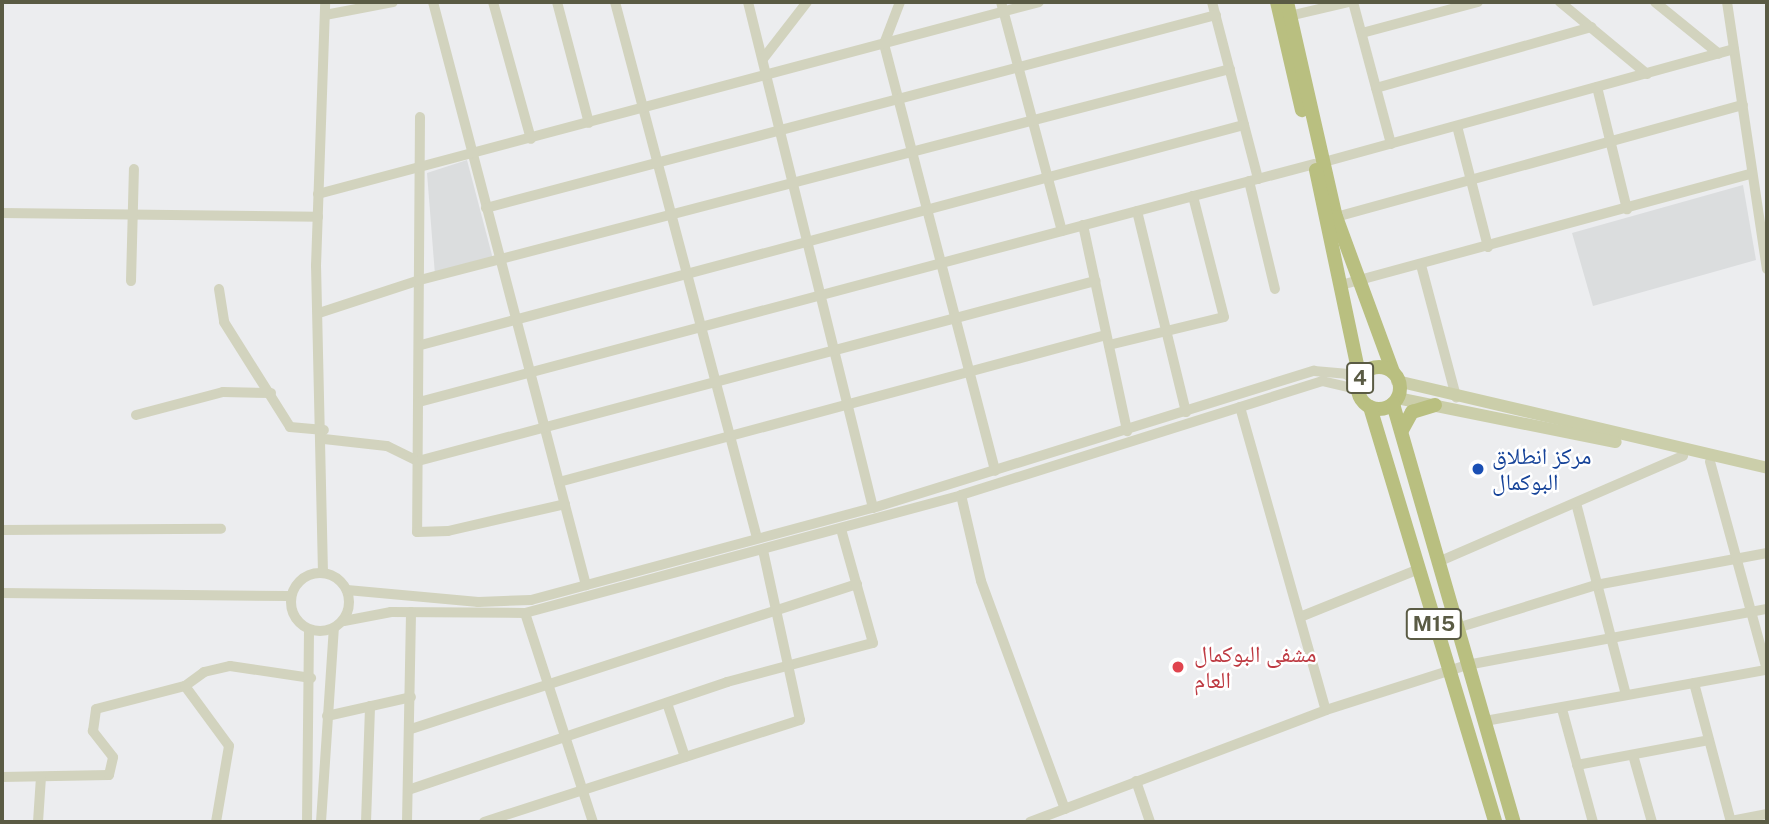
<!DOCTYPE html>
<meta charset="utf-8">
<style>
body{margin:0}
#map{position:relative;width:1769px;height:824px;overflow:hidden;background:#ecedef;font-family:"Public Sans","Noto Naskh Arabic",sans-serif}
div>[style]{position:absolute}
.education>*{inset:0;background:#dbddde}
.minor>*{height:10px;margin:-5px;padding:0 5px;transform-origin:5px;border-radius:5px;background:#d2d3be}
.minor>.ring{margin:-5px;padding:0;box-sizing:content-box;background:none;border:10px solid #d2d3be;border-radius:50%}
.major>*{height:12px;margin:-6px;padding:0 6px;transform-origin:6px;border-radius:6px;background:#cbceaa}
.highway>*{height:14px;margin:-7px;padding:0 7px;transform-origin:7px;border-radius:7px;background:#b9bf80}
.highway>.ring{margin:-7px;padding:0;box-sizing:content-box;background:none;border:14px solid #b9bf80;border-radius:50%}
.dots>*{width:19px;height:19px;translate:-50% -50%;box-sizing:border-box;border:4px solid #fff;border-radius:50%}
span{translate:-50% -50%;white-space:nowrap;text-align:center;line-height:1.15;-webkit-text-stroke:5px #fff;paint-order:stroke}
.shield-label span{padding:2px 5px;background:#fff;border:2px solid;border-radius:5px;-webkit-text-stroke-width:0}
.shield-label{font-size:21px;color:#5a5b44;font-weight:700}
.transit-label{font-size:23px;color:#164399}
.left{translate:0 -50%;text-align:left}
.health-label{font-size:23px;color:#be3a42}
.frame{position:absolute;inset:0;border:4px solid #5a5b44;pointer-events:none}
</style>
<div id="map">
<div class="education">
<div style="clip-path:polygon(467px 160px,493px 259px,435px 275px,427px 173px)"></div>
<div style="clip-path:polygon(1743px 185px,1756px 260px,1593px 306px,1572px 233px)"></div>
</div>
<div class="minor">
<div style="left:433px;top:2px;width:603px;rotate:75.3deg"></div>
<div style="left:493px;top:2px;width:142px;rotate:74.5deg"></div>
<div style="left:557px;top:2px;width:125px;rotate:75.2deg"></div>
<div style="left:615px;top:2px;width:554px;rotate:75.16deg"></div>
<div style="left:748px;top:2px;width:521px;rotate:76.12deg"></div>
<div style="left:900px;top:2px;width:45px;rotate:110.9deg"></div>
<div style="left:884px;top:44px;width:441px;rotate:75.4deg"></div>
<div style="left:1001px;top:2px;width:237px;rotate:75.1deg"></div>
<div style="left:1212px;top:2px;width:183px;rotate:75.4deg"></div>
<div style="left:1353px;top:2px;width:147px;rotate:75deg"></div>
<div style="left:1560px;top:2px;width:113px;rotate:39.6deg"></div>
<div style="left:1655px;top:2px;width:82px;rotate:39.1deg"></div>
<div style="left:1727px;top:2px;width:270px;rotate:81.5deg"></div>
<div style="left:325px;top:15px;width:69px;rotate:-10.8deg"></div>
<div style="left:1285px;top:17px;width:66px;rotate:-13.2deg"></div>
<div style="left:1362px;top:33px;width:120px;rotate:-15deg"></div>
<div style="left:763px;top:59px;width:72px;rotate:-52.3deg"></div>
<div style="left:1597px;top:87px;width:126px;rotate:76.2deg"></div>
<div style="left:1376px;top:88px;width:224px;rotate:-15.8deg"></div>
<div style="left:420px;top:117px;width:415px;rotate:90.4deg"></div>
<div style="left:417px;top:532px;width:31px;rotate:-2deg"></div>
<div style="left:448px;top:531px;width:120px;rotate:-13deg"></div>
<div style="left:1457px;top:126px;width:125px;rotate:75.6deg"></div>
<div style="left:1324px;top:162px;width:425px;rotate:-15.4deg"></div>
<div style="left:1249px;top:181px;width:111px;rotate:76.5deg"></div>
<div style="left:318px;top:194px;width:746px;rotate:-14.91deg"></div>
<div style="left:486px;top:208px;width:755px;rotate:-14.81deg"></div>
<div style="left:1137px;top:211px;width:207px;rotate:76.3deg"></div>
<div style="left:2px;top:213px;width:316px;rotate:0.7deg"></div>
<div style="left:1336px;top:217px;width:422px;rotate:-15.4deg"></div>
<div style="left:1083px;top:225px;width:211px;rotate:77.9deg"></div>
<div style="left:1421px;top:265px;width:137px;rotate:75.1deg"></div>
<div style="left:131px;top:281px;width:112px;rotate:-88.5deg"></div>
<div style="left:1341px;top:285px;width:426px;rotate:-15.2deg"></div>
<div style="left:219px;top:289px;width:33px;rotate:81deg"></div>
<div style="left:224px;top:322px;width:124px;rotate:57.8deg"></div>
<div style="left:290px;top:427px;width:34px;rotate:5deg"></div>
<div style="left:319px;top:313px;width:106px;rotate:-18.1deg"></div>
<div style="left:420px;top:280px;width:837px;rotate:-14.6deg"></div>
<div style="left:421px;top:345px;width:852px;rotate:-14.97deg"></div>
<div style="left:1109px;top:345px;width:118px;rotate:-13.7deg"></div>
<div style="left:1224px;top:317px;width:125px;rotate:-104.4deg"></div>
<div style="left:419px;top:402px;width:926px;rotate:-14.89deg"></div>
<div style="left:1240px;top:407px;width:315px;rotate:74.2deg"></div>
<div style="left:136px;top:415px;width:90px;rotate:-14.8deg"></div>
<div style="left:223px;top:392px;width:48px;rotate:1.2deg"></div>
<div style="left:324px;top:439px;width:63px;rotate:6.3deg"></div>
<div style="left:387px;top:446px;width:34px;rotate:26deg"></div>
<div style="left:418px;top:461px;width:701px;rotate:-14.89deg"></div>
<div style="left:559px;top:482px;width:566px;rotate:-15.04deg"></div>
<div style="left:961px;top:495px;width:88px;rotate:76.9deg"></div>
<div style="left:981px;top:581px;width:243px;rotate:69.8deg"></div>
<div style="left:1576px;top:503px;width:198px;rotate:75.4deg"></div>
<div style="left:2px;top:530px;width:219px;rotate:-0.3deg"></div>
<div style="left:1438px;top:562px;width:267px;rotate:-23.4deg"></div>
<div class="ring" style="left:291px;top:573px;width:48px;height:48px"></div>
<div style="left:323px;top:573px;width:307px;rotate:-91.3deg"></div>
<div style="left:316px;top:266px;width:264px;rotate:-88deg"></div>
<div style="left:347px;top:590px;width:132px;rotate:5.2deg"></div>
<div style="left:478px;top:602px;width:53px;rotate:-2.2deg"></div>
<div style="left:531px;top:600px;width:354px;rotate:-15.1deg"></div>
<div style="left:873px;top:508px;width:462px;rotate:-17.3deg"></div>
<div style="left:1314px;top:371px;width:32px;rotate:5deg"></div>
<div style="left:1346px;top:374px;width:15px;rotate:37deg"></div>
<div style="left:2px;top:593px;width:286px;rotate:0.6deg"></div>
<div style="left:525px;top:613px;width:220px;rotate:72deg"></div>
<div style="left:1300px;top:617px;width:128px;rotate:-22deg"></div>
<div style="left:344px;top:621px;width:48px;rotate:-10.8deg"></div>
<div style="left:391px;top:612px;width:134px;rotate:0.4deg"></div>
<div style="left:525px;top:613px;width:452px;rotate:-15.1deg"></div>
<div style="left:961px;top:495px;width:379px;rotate:-17.5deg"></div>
<div style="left:1322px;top:381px;width:37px;rotate:13deg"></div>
<div style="left:1457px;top:628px;width:145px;rotate:-17.2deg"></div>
<div style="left:1596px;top:585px;width:174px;rotate:-10.6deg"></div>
<div style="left:1694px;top:683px;width:144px;rotate:75.1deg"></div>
<div style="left:185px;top:686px;width:74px;rotate:53.7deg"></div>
<div style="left:229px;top:746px;width:77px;rotate:99.7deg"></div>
<div style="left:667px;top:703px;width:57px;rotate:71.6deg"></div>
<div style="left:1562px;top:709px;width:117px;rotate:74.7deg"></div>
<div style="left:327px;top:716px;width:86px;rotate:-12.7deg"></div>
<div style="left:1485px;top:721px;width:287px;rotate:-10.3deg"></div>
<div style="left:1767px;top:670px;width:216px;rotate:-105.3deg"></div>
<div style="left:411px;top:729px;width:469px;rotate:-18deg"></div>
<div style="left:1633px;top:755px;width:70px;rotate:74.2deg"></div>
<div style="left:1577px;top:765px;width:134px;rotate:-10.7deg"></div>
<div style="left:2px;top:777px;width:107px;rotate:-1.1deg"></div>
<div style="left:109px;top:775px;width:18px;rotate:-77deg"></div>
<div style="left:113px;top:757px;width:33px;rotate:-128deg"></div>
<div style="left:93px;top:731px;width:22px;rotate:-82deg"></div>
<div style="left:96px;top:709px;width:92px;rotate:-14.5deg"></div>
<div style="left:185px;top:686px;width:24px;rotate:-36deg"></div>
<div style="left:204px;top:672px;width:27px;rotate:-13deg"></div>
<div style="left:230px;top:666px;width:82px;rotate:8.4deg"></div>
<div style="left:1136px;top:781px;width:43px;rotate:71.1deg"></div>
<div style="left:411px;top:789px;width:334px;rotate:-18.7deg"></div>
<div style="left:727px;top:682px;width:151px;rotate:-15deg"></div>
<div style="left:873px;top:643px;width:118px;rotate:-105.7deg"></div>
<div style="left:1731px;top:821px;width:37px;rotate:-11deg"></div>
<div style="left:38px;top:822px;width:45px;rotate:-86.2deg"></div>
<div style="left:307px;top:822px;width:192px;rotate:-89.4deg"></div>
<div style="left:321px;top:822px;width:194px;rotate:-86.2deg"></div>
<div style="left:366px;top:822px;width:116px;rotate:-88deg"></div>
<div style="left:407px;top:822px;width:210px;rotate:-88.9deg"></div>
<div style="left:484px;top:822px;width:332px;rotate:-17.9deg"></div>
<div style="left:800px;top:720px;width:174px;rotate:-102.3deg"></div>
<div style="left:1030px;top:822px;width:316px;rotate:-20.7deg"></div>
<div style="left:1326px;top:710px;width:148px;rotate:-17.7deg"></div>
<div style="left:1467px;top:665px;width:305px;rotate:-10.6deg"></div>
</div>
<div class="major">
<div style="left:1397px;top:381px;width:380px;rotate:13.2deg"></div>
<div style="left:1397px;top:398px;width:223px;rotate:11.4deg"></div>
</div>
<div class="highway">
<div style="left:1277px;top:2px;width:111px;rotate:77deg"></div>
<div style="left:1287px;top:2px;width:221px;rotate:77.2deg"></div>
<div style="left:1336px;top:217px;width:165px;rotate:69.8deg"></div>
<div style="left:1316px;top:170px;width:213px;rotate:78.1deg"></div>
<div class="ring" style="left:1358px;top:367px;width:28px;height:28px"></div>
<div style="left:1393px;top:404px;width:435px;rotate:73.9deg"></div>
<div style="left:1370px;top:407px;width:433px;rotate:73.2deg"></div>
<div style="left:1402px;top:430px;width:21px;rotate:-61deg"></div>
<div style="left:1412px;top:412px;width:24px;rotate:-17deg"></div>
</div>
<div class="dots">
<div style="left:1478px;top:469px;background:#1a4fb4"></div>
<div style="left:1178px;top:667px;background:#e0444e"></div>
</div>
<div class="shield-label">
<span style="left:1360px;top:378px">4</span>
<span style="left:1434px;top:624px">M15</span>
</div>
<div class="transit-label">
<span class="left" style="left:1492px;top:469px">مركز انطلاق<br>البوكمال</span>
</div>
<div class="health-label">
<span class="left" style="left:1194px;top:667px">مشفى البوكمال<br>العام</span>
</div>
<div class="frame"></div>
</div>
